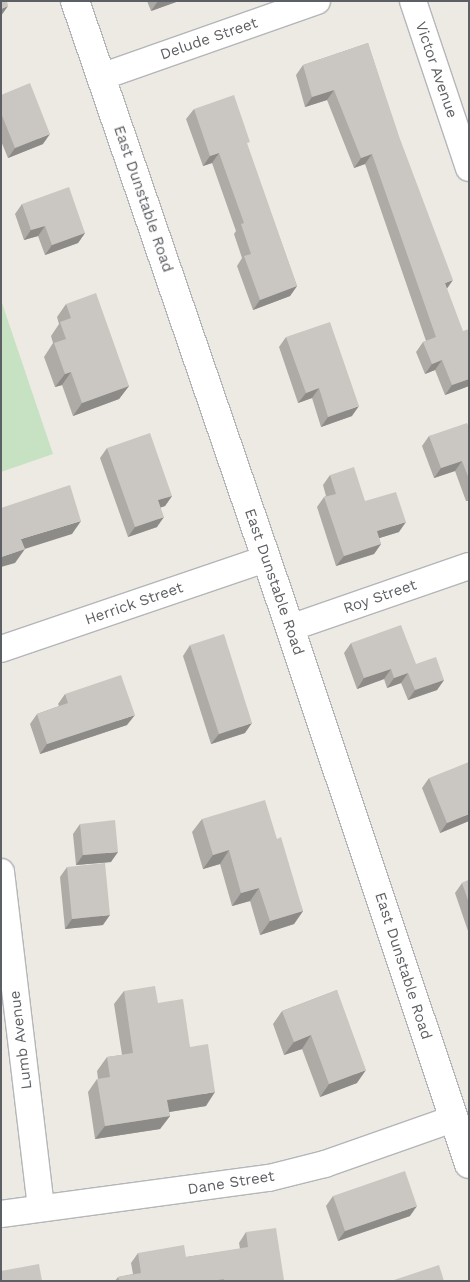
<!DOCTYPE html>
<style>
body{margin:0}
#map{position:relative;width:470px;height:1282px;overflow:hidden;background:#edeae4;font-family:"Work Sans",sans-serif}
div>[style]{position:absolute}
.green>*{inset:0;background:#c6e2c3}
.roads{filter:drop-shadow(1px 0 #b4b6b9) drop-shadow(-1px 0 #b4b6b9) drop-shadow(0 1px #b4b6b9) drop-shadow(0 -1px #b4b6b9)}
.street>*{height:26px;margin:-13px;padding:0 13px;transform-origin:13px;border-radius:13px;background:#fff}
.secondary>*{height:28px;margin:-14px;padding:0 14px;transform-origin:14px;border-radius:14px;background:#fff}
.wall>*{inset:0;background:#aeaba7}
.shaded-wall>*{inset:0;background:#8d8b88}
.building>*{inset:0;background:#cac7c2}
span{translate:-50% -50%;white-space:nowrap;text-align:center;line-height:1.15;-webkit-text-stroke:4px #fff;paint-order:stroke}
.street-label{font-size:15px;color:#5c5f63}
.frame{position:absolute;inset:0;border:2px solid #5c5f63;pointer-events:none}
</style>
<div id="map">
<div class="green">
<div style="clip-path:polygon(1px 300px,53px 454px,1px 472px)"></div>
</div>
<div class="roads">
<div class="street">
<div style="left:413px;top:1px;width:176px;rotate:71.5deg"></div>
<div style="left:101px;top:77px;width:229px;rotate:-19.4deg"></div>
<div style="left:290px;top:628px;width:189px;rotate:-19.1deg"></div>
<div style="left:1px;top:649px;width:280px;rotate:-18.8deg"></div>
<div style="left:1px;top:872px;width:338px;rotate:83.2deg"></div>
<div style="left:1px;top:1214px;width:270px;rotate:-7.7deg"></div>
<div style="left:269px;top:1178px;width:58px;rotate:-14deg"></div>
<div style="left:325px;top:1164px;width:136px;rotate:-19.4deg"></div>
</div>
<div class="secondary">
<div style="left:75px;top:1px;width:663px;rotate:71.07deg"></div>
<div style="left:290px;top:628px;width:565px;rotate:71.53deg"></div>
</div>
</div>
<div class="wall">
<div style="clip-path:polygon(147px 1px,179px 1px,151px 11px)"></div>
<div style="clip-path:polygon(368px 43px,447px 289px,469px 386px,445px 395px,435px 370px,425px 374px,416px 352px,423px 342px,426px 341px,365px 164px,354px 168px,327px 100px,305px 107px,296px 75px,303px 65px)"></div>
<div style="clip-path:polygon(1px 95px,43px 144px,8px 158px,1px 141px)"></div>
<div style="clip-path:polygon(194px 109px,247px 146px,297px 286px,290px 296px,253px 310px,237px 266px,242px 258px,234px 234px,236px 231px,212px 163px,203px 166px,186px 119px)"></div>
<div style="clip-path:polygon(22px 204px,85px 233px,78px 243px,45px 255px,38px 236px,24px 240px,15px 214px)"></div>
<div style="clip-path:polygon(66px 304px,129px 386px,119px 399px,73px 416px,62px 385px,55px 387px,44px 357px,53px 343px,51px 336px,59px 324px,57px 317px)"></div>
<div style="clip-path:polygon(286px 337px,352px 416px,321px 427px,312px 398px,298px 403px,279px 347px)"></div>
<div style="clip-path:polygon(469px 428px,469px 501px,466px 501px,455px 471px,434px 478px,422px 446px,429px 436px)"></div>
<div style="clip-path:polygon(107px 448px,172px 496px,165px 506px,161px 507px,157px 527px,128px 537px,100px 458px)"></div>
<div style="clip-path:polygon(330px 475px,365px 501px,399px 532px,379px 538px,381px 544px,374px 554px,336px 566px,317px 507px,324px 497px,326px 496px,323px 485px)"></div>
<div style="clip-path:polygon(351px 643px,416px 664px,444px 680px,437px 690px,408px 700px,401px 683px,387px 688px,384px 679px,357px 689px,344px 653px)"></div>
<div style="clip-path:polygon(190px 645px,245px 733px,211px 744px,183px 656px)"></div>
<div style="clip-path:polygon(65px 694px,127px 725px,40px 754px,30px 724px,37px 714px,59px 706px,58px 704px)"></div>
<div style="clip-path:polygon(429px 778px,469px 821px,440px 833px,422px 788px)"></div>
<div style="clip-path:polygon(202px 819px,277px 839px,303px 911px,294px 924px,260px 935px,250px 901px,232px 906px,220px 864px,203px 869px,192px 832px)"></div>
<div style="clip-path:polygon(80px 824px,111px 862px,76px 865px,73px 834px)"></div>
<div style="clip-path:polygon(67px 867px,103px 925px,65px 929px,60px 877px)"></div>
<div style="clip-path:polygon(469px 880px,469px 931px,468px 931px,455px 893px,462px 883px)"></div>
<div style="clip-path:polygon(337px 990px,357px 1083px,320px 1097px,302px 1049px,284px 1055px,273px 1024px,282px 1011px)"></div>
<div style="clip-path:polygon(124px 991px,158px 1003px,190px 1047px,206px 1106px,169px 1112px,170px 1116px,160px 1129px,95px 1139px,88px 1092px,97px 1079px,98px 1079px,97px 1071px,107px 1057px,122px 1055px,114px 1004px)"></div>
<div style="clip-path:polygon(333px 1196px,410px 1216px,338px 1241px,326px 1206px)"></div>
<div style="clip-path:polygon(246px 1232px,284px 1280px,115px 1281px,118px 1277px,133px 1274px,131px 1263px,138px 1253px,186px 1257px,240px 1249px,239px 1243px)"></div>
</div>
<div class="shaded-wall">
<div style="clip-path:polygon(158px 1px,179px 1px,151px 11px)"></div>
<div style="clip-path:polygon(8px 6px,1px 16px,1px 9px)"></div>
<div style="clip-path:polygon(334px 90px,327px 100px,305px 107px,312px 97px)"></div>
<div style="clip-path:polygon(50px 134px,43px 144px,8px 158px,15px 148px)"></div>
<div style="clip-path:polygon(219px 153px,212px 163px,203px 166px,210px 156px)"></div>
<div style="clip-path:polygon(372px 154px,365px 164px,354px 168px,361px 158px)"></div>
<div style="clip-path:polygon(45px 226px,38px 236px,24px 240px,31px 230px)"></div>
<div style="clip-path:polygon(85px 233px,78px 243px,45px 255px,52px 245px)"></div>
<div style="clip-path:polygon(453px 280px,446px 290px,445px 283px)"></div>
<div style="clip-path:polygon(297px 286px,290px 296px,253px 310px,260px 300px)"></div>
<div style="clip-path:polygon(442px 360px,435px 370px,425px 374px,432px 364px)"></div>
<div style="clip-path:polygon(71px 372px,62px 385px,55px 387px,65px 374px)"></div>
<div style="clip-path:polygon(469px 379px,469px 386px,445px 395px,452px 385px)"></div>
<div style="clip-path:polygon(129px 386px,119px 399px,73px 416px,82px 403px)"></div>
<div style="clip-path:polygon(319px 388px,312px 398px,298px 403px,306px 393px)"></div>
<div style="clip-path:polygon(359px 406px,352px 416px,321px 427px,328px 417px)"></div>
<div style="clip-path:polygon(462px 461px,455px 471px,434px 478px,441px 468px)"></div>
<div style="clip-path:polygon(172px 496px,165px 506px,151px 511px,158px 500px)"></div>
<div style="clip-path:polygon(164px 517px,157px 527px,128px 537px,135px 527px)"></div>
<div style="clip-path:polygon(81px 521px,72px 534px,12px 553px,21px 539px)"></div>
<div style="clip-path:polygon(406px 522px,399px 532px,370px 541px,377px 531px)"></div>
<div style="clip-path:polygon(381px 544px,374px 554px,336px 566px,344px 556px)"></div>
<div style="clip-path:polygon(25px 549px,15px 563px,1px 567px,1px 557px)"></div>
<div style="clip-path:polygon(391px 669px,384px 679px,357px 689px,364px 678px)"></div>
<div style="clip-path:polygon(408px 673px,401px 683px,387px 688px,394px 678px)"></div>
<div style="clip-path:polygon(444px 680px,437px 690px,408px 700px,415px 690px)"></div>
<div style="clip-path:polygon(135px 715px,127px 725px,40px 754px,47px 744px)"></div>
<div style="clip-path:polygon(252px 723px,245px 733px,211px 744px,219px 734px)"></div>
<div style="clip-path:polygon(469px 814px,469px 821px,440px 833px,447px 823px)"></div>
<div style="clip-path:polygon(229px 850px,220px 864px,203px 869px,213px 855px)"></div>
<div style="clip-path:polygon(118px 852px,111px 862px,76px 865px,83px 855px)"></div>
<div style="clip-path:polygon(259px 888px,250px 901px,232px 906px,241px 893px)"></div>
<div style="clip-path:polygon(303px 911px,294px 924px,260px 935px,270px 921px)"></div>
<div style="clip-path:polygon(110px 915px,103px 925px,65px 929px,72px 919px)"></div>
<div style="clip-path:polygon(311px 1035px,302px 1049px,284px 1055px,294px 1042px)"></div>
<div style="clip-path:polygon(366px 1070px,357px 1083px,320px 1097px,329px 1084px)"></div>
<div style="clip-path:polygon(215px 1092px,206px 1106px,157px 1114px,167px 1100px)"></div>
<div style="clip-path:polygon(170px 1116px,160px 1129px,95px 1139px,105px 1126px)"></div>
<div style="clip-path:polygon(417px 1206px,410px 1216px,338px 1241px,345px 1231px)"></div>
</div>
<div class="building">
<div style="clip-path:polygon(1px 1px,7px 1px,8px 6px,1px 9px)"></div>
<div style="clip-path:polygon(368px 43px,400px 139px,453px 280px,445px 283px,463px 331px,469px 329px,469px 379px,452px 385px,442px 360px,432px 364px,423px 342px,436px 337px,372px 154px,361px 158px,334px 90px,312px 97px,303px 65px)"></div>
<div style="clip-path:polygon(30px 83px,50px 134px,15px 148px,1px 113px,1px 95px)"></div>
<div style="clip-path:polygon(234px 95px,250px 142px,247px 143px,297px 286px,260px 300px,244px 256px,251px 254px,241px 224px,244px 223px,219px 153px,210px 156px,194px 109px)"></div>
<div style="clip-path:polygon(69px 187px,85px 233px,52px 245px,45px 226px,31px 230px,22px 204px)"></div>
<div style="clip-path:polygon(96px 293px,129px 386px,82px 403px,71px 372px,65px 374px,54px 343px,66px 339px,60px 322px,71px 318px,66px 304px)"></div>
<div style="clip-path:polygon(330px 322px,359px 406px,328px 417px,319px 388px,306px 393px,286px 337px)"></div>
<div style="clip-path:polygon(467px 423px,469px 428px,469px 479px,462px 461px,441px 468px,429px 436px)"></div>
<div style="clip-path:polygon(150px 433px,172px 496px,158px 500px,164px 517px,135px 527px,107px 448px)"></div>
<div style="clip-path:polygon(354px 467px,365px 501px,396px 492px,406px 522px,377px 531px,381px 544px,344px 556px,324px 497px,336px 494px,330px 475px)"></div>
<div style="clip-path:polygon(70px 485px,81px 521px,21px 539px,25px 549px,1px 557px,1px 508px)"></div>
<div style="clip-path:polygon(401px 625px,416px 664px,436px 657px,444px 680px,415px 690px,408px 673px,394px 678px,391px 669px,364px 678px,351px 643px)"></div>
<div style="clip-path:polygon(224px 634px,252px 723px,219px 734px,190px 645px)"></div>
<div style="clip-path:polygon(121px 675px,135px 715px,47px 744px,37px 714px,68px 703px,65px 694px)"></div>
<div style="clip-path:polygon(469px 762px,469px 814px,447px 823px,429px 778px)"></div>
<div style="clip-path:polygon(265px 800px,277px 839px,281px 837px,303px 911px,270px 921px,259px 888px,241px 893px,229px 850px,213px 855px,202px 819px)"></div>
<div style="clip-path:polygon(115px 820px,118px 852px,83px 855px,80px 824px)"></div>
<div style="clip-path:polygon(105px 863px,110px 915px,72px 919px,67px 867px)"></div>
<div style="clip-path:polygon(469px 880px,469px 903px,462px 883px)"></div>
<div style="clip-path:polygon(155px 986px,158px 1003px,183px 999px,190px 1047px,208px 1044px,215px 1092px,167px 1100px,170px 1116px,105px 1126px,97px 1079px,110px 1077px,107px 1057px,133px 1053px,124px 991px)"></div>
<div style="clip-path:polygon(337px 990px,366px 1070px,329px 1084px,311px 1035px,294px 1042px,282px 1011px)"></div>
<div style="clip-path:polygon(405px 1171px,417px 1206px,345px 1231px,333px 1196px)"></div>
<div style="clip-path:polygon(276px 1228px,284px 1280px,224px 1281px,224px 1279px,211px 1281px,119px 1281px,118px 1277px,141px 1273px,138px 1253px,184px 1245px,186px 1257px,248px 1247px,246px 1232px)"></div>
<div style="clip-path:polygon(39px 1264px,42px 1281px,1px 1281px,1px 1271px)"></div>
<div style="clip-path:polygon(439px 1265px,444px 1281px,391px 1281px)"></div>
</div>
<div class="street-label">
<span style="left:209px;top:39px;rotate:-19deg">Delude Street</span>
<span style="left:436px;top:70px;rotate:71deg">Victor Avenue</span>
<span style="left:143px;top:199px;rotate:71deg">East Dunstable Road</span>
<span style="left:274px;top:582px;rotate:71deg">East Dunstable Road</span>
<span style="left:380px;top:597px;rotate:-19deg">Roy Street</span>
<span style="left:134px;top:604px;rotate:-19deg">Herrick Street</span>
<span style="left:403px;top:966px;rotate:72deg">East Dunstable Road</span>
<span style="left:21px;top:1040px;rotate:-97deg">Lumb Avenue</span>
<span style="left:231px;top:1183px;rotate:-9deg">Dane Street</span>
</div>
<div class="frame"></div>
</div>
